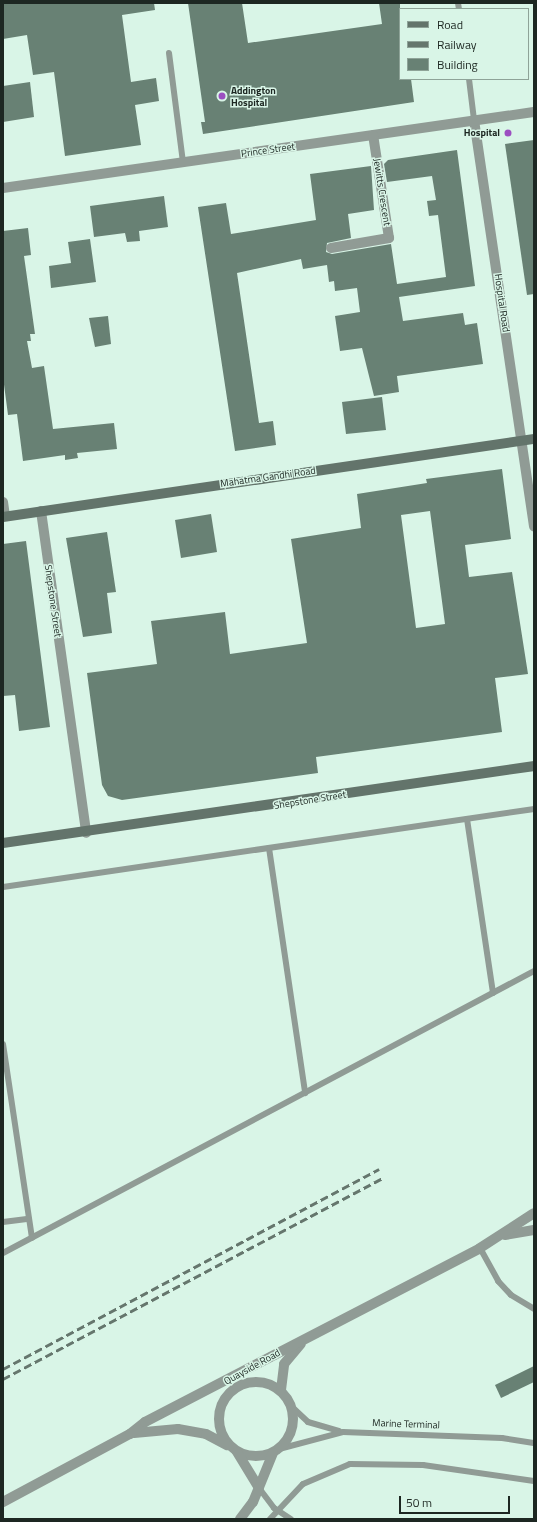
<!DOCTYPE html>
<style>
body{margin:0}
#map{position:relative;width:537px;height:1522px;overflow:hidden;background:#d9f5e7;font-family:"Titillium Web",sans-serif}
div>[style]{position:absolute}
.building>*{inset:0;background:#688174}
.service>*{height:6px;margin:-3px;padding:0 3px;transform-origin:3px;border-radius:3px;background:#909b95}
.minor>*{height:10px;margin:-5px;padding:0 5px;transform-origin:5px;border-radius:5px;background:#909b95}
.minor>.ring{margin:-5px;padding:0;box-sizing:content-box;background:none;border:10px solid #909b95;border-radius:50%}
.secondary>*{height:10px;margin:-5px;padding:0 5px;transform-origin:5px;border-radius:5px;background:#63746b}
.rail>*{height:3px;margin-top:-1.5px;transform-origin:0;background:repeating-linear-gradient(90deg,#65766d 0 8px,transparent 0 12px)}
.dots>*{width:11px;height:11px;translate:-50% -50%;box-sizing:border-box;border:2px solid #d9f5e7;border-radius:50%}
span{translate:-50% -50%;white-space:nowrap;text-align:center;line-height:1.15;-webkit-text-stroke:3px #d9f5e7;paint-order:stroke}
.poi-label{font-size:10px;color:#1d2722;font-weight:700}
.left{translate:0 -50%;text-align:left}
.right{translate:-100% -50%;text-align:right}
.street-label{font-size:10px;color:#1d2722}
.frame{position:absolute;inset:0;border:4px solid #1d2722;pointer-events:none}
.legend{position:absolute;left:399px;top:8px;width:130px;height:72px;box-sizing:border-box;background:#d9f5e7;border:1px solid #8ea398;margin:0;padding:5px 7px;list-style:none;font-size:12px;color:#1d2722}
.legend li{display:flex;align-items:center;gap:8px;height:20px}
.legend b{width:20px;border:1px solid #8ea398}
.scale{position:absolute;left:399px;top:1496px;width:111px;height:18px;box-sizing:border-box;border:2px solid #1d2722;border-top:0;padding-left:5px;font-size:12px;line-height:14px;white-space:nowrap;color:#1d2722;-webkit-text-stroke:3px #d9f5e7;paint-order:stroke}
</style>
<div id="map">
<div class="building">
<div style="clip-path:polygon(3px 3px,154px 3px,155px 10px,122px 15px,131px 82px,156px 78px,159px 101px,135px 105px,141px 145px,65px 156px,54px 72px,33px 75px,27px 35px,3px 39px)"></div>
<div style="clip-path:polygon(188px 3px,242px 3px,248px 43px,382px 24px,379px 3px,400px 3px,400px 79px,411px 79px,414px 102px,203px 134px,201px 122px,205px 122px)"></div>
<div style="clip-path:polygon(30px 82px,34px 117px,3px 122px,3px 86px)"></div>
<div style="clip-path:polygon(534px 140px,534px 294px,527px 295px,505px 144px)"></div>
<div style="clip-path:polygon(457px 150px,475px 286px,399px 297px,403px 321px,463px 313px,465px 325px,477px 323px,483px 364px,397px 376px,399px 392px,374px 396px,362px 348px,340px 351px,335px 316px,360px 312px,357px 288px,335px 291px,334px 281px,329px 282px,327px 265px,303px 269px,301px 259px,237px 273px,259px 423px,273px 421px,276px 445px,235px 451px,198px 207px,226px 203px,231px 234px,316px 220px,310px 174px,371px 166px,374px 210px,348px 214px,351px 238px,327px 243px,326px 252px,332px 254px,391px 244px,397px 284px,446px 277px,438px 215px,429px 216px,427px 201px,436px 200px,432px 176px,387px 182px,384px 164px,388px 160px)"></div>
<div style="clip-path:polygon(164px 196px,168px 227px,139px 231px,140px 241px,127px 242px,125px 233px,94px 237px,90px 206px)"></div>
<div style="clip-path:polygon(28px 228px,31px 255px,24px 256px,35px 334px,30px 334px,31px 341px,27px 341px,32px 368px,44px 366px,53px 429px,114px 423px,117px 449px,77px 453px,78px 458px,65px 460px,65px 455px,23px 461px,17px 414px,8px 415px,3px 377px,3px 231px)"></div>
<div style="clip-path:polygon(90px 239px,96px 282px,51px 288px,49px 266px,71px 263px,68px 242px)"></div>
<div style="clip-path:polygon(108px 316px,111px 344px,95px 347px,89px 318px)"></div>
<div style="clip-path:polygon(382px 397px,386px 430px,346px 434px,342px 402px)"></div>
<div style="clip-path:polygon(evenodd,502px 469px,511px 539px,465px 545px,469px 577px,512px 572px,528px 674px,495px 678px,502px 732px,316px 757px,318px 773px,122px 800px,108px 796px,102px 785px,87px 673px,157px 664px,151px 621px,193px 616px,225px 612px,230px 654px,307px 643px,291px 539px,361px 528px,357px 494px,427px 483px,426px 479px,502px 469px,430px 511px,445px 624px,416px 628px,401px 515px,430px 511px)"></div>
<div style="clip-path:polygon(211px 514px,217px 552px,181px 558px,175px 520px)"></div>
<div style="clip-path:polygon(107px 532px,116px 592px,107px 593px,112px 633px,83px 637px,66px 538px)"></div>
<div style="clip-path:polygon(26px 541px,50px 727px,19px 731px,15px 695px,3px 696px,3px 544px)"></div>
<div style="clip-path:polygon(534px 1366px,534px 1382px,501px 1398px,495px 1385px)"></div>
</div>
<div class="service">
<div style="left:458px;top:3px;width:6px;rotate:81deg"></div>
<div style="left:169px;top:53px;width:110px;rotate:82.7deg"></div>
<div style="left:469px;top:79px;width:41px;rotate:83deg"></div>
<div style="left:467px;top:819px;width:176px;rotate:81.5deg"></div>
<div style="left:269px;top:848px;width:248px;rotate:81.6deg"></div>
<div style="left:3px;top:887px;width:537px;rotate:-8.36deg"></div>
<div style="left:3px;top:1044px;width:196px;rotate:81.5deg"></div>
<div style="left:3px;top:1222px;width:26px;rotate:-7deg"></div>
<div style="left:480px;top:1248px;width:38px;rotate:61deg"></div>
<div style="left:498px;top:1281px;width:19px;rotate:47deg"></div>
<div style="left:511px;top:1295px;width:27px;rotate:31deg"></div>
<div style="left:3px;top:1253px;width:601px;rotate:-27.97deg"></div>
<div style="left:291px;top:1406px;width:23px;rotate:43deg"></div>
<div style="left:308px;top:1422px;width:32px;rotate:16deg"></div>
<div style="left:279px;top:1449px;width:66px;rotate:-14.9deg"></div>
<div style="left:343px;top:1432px;width:159px;rotate:2.2deg"></div>
<div style="left:502px;top:1438px;width:32px;rotate:9deg"></div>
<div style="left:259px;top:1488px;width:25px;rotate:53deg"></div>
<div style="left:274px;top:1508px;width:20px;rotate:33deg"></div>
<div style="left:270px;top:1519px;width:48px;rotate:-46.7deg"></div>
<div style="left:303px;top:1484px;width:51px;rotate:-23.1deg"></div>
<div style="left:350px;top:1464px;width:73px;rotate:0.8deg"></div>
<div style="left:423px;top:1465px;width:112px;rotate:8.2deg"></div>
</div>
<div class="minor">
<div style="left:474px;top:120px;width:411px;rotate:81.6deg"></div>
<div style="left:3px;top:188px;width:536px;rotate:-8.15deg"></div>
<div style="left:331px;top:248px;width:59px;rotate:-9.8deg"></div>
<div style="left:389px;top:238px;width:104px;rotate:-98.8deg"></div>
<div style="left:3px;top:502px;width:14px;rotate:82deg"></div>
<div style="left:41px;top:511px;width:325px;rotate:82deg"></div>
<div style="left:505px;top:1235px;width:29px;rotate:-10deg"></div>
<div class="ring" style="left:219px;top:1382px;width:64px;height:64px"></div>
<div style="left:281px;top:1390px;width:26px;rotate:-83deg"></div>
<div style="left:284px;top:1364px;width:26px;rotate:-50deg"></div>
<div style="left:134px;top:1433px;width:44px;rotate:-5.2deg"></div>
<div style="left:178px;top:1429px;width:28px;rotate:10deg"></div>
<div style="left:206px;top:1434px;width:24px;rotate:28deg"></div>
<div style="left:237px;top:1452px;width:42px;rotate:58.6deg"></div>
<div style="left:3px;top:1502px;width:144px;rotate:-28.2deg"></div>
<div style="left:130px;top:1434px;width:19px;rotate:-39deg"></div>
<div style="left:145px;top:1422px;width:377px;rotate:-27.4deg"></div>
<div style="left:480px;top:1248px;width:64px;rotate:-32.9deg"></div>
<div style="left:240px;top:1519px;width:21px;rotate:-53deg"></div>
<div style="left:253px;top:1502px;width:53px;rotate:-67.8deg"></div>
</div>
<div class="secondary">
<div style="left:3px;top:517px;width:537px;rotate:-8.36deg"></div>
<div style="left:3px;top:843px;width:537px;rotate:-8.25deg"></div>
</div>
<div class="rail">
<div style="left:3px;top:1369px;width:426px;rotate:-28deg"></div>
<div style="left:3px;top:1379px;width:431px;rotate:-27.9deg"></div>
</div>
<div class="dots">
<div style="left:222px;top:96px;background:#9c4fc1"></div>
<div style="left:508px;top:133px;background:#9c4fc1"></div>
</div>
<div class="poi-label">
<span class="left" style="left:231px;top:96px">Addington<br>Hospital</span>
<span class="right" style="left:500px;top:133px">Hospital</span>
</div>
<div class="street-label">
<span style="left:268px;top:150px;rotate:-8deg">Prince Street</span>
<span style="left:382px;top:192px;rotate:81deg">Jewitts Crescent</span>
<span style="left:502px;top:303px;rotate:82deg">Hospital Road</span>
<span style="left:268px;top:477px;rotate:-8deg">Mahatma Gandhi Road</span>
<span style="left:53px;top:601px;rotate:82deg">Shepstone Street</span>
<span style="left:310px;top:800px;rotate:-9deg">Shepstone Street</span>
<span style="left:252px;top:1367px;rotate:-29deg">Quayside Road</span>
<span style="left:406px;top:1424px;rotate:2deg">Marine Terminal</span>
</div>
<div class="frame"></div>
<ul class="legend">
<li><b style="height:5px;background:#63746b"></b>Road</li>
<li><b style="height:5px;background:#65766d"></b>Railway</li>
<li><b style="height:11px;background:#688174"></b>Building</li>
</ul>
<div class="scale">50 m</div>
</div>
